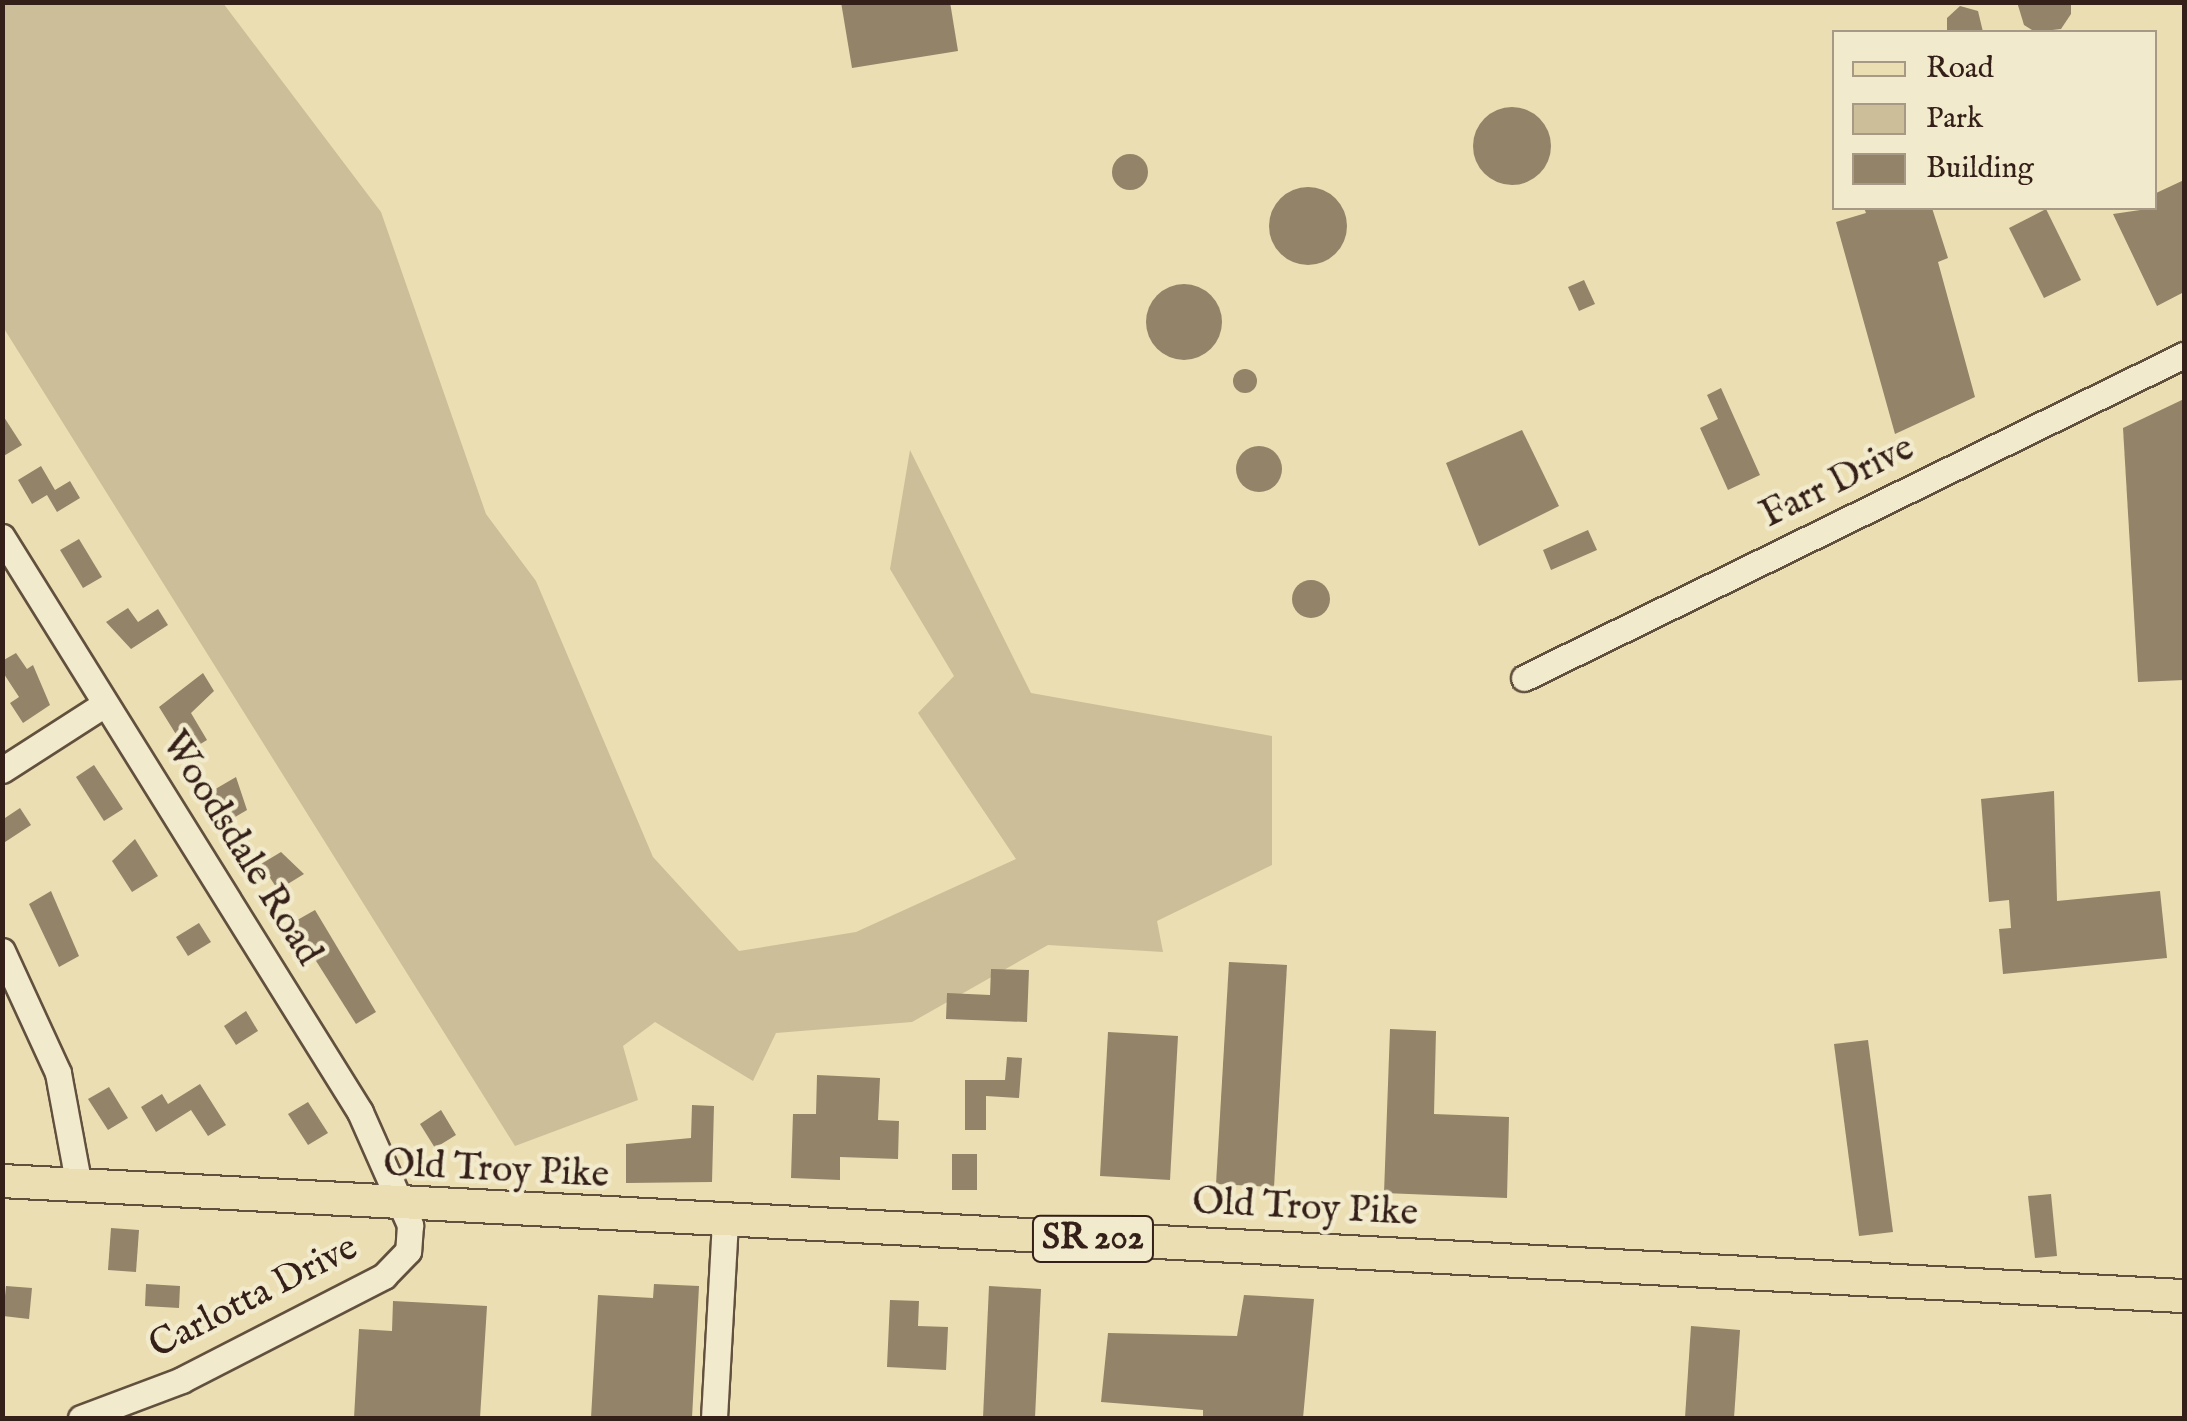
<!DOCTYPE html>
<style>
body{margin:0}
#map{position:relative;width:2187px;height:1421px;overflow:hidden;background:#ebdeb2;font-family:"IM FELL English",serif}
div>[style]{position:absolute}
.green>*{inset:0;background:#ccbe98}
.building>*{inset:0;background:#938368}
.round{border-radius:50%}
.roads{filter:drop-shadow(2px 0 #62503e) drop-shadow(-2px 0 #62503e) drop-shadow(0 2px #62503e) drop-shadow(0 -2px #62503e)}
.minor>*{height:25px;margin:-12.5px;padding:0 12.5px;transform-origin:12.5px;border-radius:12.5px;background:#f2eacd}
.major>*{height:32px;margin:-16px;padding:0 16px;transform-origin:16px;border-radius:16px;background:#ebdeb2}
span{translate:-50% -50%;white-space:nowrap;text-align:center;line-height:1.15;-webkit-text-stroke:9px #f2eacd;paint-order:stroke}
.shield-label span{padding:2px 8px;background:#f2eacd;border:2px solid;border-radius:8px;-webkit-text-stroke-width:0}
.shield-label{font-size:35px;color:#342018;font-weight:700}
.street-label{font-size:38px;color:#342018}
.frame{position:absolute;inset:0;border:5px solid #342018;pointer-events:none}
.legend{position:absolute;left:1832px;top:30px;width:325px;height:180px;box-sizing:border-box;background:#f2eacd;border:2px solid #a69985;margin:0;padding:12px 18px;list-style:none;font-size:30px;color:#342018}
.legend li{display:flex;align-items:center;gap:20px;height:50px}
.legend b{width:50px;border:2px solid #a69985}
</style>
<div id="map">
<div class="green">
<div style="clip-path:polygon(3px 3px,223px 3px,381px 212px,486px 514px,536px 581px,653px 857px,739px 951px,856px 932px,1016px 859px,918px 713px,954px 676px,890px 569px,910px 450px,1031px 693px,1272px 736px,1272px 865px,1157px 921px,1163px 952px,1048px 945px,912px 1022px,776px 1033px,753px 1081px,655px 1022px,623px 1046px,638px 1100px,515px 1146px,3px 327px)"></div>
</div>
<div class="building">
<div style="clip-path:polygon(841px 2px,950px 2px,958px 51px,852px 68px)"></div>
<div style="clip-path:polygon(2017px 2px,2071px 2px,2071px 14px,2061px 29px,2035px 32px,2024px 25px)"></div>
<div style="clip-path:polygon(1960px 6px,1978px 11px,1983px 32px,1947px 32px,1947px 18px)"></div>
<div class="round" style="left:1473px;top:107px;width:78px;height:78px"></div>
<div class="round" style="left:1112px;top:154px;width:36px;height:36px"></div>
<div style="clip-path:polygon(2184px 180px,2184px 292px,2157px 306px,2113px 214px,2154px 208px,2154px 194px)"></div>
<div class="round" style="left:1269px;top:187px;width:78px;height:78px"></div>
<div style="clip-path:polygon(1864px 208px,1932px 208px,1948px 258px,1938px 262px,1975px 397px,1895px 434px,1836px 222px,1866px 213px)"></div>
<div style="clip-path:polygon(2046px 209px,2081px 280px,2044px 298px,2009px 228px)"></div>
<div style="clip-path:polygon(1584px 280px,1595px 304px,1579px 311px,1568px 287px)"></div>
<div class="round" style="left:1146px;top:284px;width:76px;height:76px"></div>
<div class="round" style="left:1233px;top:369px;width:24px;height:24px"></div>
<div style="clip-path:polygon(1721px 388px,1760px 475px,1728px 490px,1700px 428px,1718px 419px,1707px 395px)"></div>
<div style="clip-path:polygon(2184px 399px,2184px 680px,2138px 682px,2123px 428px)"></div>
<div style="clip-path:polygon(2px 414px,22px 445px,2px 457px)"></div>
<div style="clip-path:polygon(1522px 430px,1559px 506px,1479px 546px,1446px 463px)"></div>
<div class="round" style="left:1236px;top:446px;width:46px;height:46px"></div>
<div style="clip-path:polygon(41px 466px,55px 490px,70px 481px,80px 498px,57px 512px,47px 495px,32px 504px,18px 480px)"></div>
<div style="clip-path:polygon(1588px 530px,1597px 550px,1551px 570px,1543px 550px)"></div>
<div style="clip-path:polygon(79px 539px,102px 577px,83px 588px,60px 550px)"></div>
<div class="round" style="left:1292px;top:580px;width:38px;height:38px"></div>
<div style="clip-path:polygon(128px 608px,138px 622px,158px 609px,168px 625px,131px 649px,106px 622px)"></div>
<div style="clip-path:polygon(16px 653px,27px 669px,33px 665px,50px 705px,23px 723px,10px 703px,19px 697px,2px 671px,2px 661px)"></div>
<div style="clip-path:polygon(203px 673px,214px 691px,191px 713px,207px 740px,187px 752px,159px 707px)"></div>
<div style="clip-path:polygon(94px 765px,123px 809px,104px 821px,76px 777px)"></div>
<div style="clip-path:polygon(236px 777px,247px 810px,230px 820px,212px 791px)"></div>
<div style="clip-path:polygon(2054px 791px,2057px 901px,2160px 891px,2167px 958px,2003px 974px,1999px 929px,2011px 928px,2009px 900px,1989px 902px,1981px 799px)"></div>
<div style="clip-path:polygon(20px 808px,31px 825px,2px 844px,2px 820px)"></div>
<div style="clip-path:polygon(135px 839px,158px 876px,132px 892px,112px 861px)"></div>
<div style="clip-path:polygon(281px 852px,304px 874px,278px 890px,261px 864px)"></div>
<div style="clip-path:polygon(51px 891px,79px 956px,59px 967px,29px 904px)"></div>
<div style="clip-path:polygon(315px 910px,376px 1012px,356px 1024px,292px 923px)"></div>
<div style="clip-path:polygon(199px 923px,211px 942px,188px 956px,176px 937px)"></div>
<div style="clip-path:polygon(1229px 962px,1287px 965px,1274px 1187px,1216px 1184px)"></div>
<div style="clip-path:polygon(991px 969px,1029px 970px,1027px 1022px,946px 1019px,947px 993px,990px 995px)"></div>
<div style="clip-path:polygon(246px 1011px,258px 1031px,236px 1045px,224px 1026px)"></div>
<div style="clip-path:polygon(1390px 1029px,1436px 1031px,1434px 1114px,1509px 1117px,1507px 1198px,1384px 1193px)"></div>
<div style="clip-path:polygon(1108px 1032px,1178px 1036px,1170px 1180px,1100px 1176px)"></div>
<div style="clip-path:polygon(1868px 1040px,1893px 1232px,1859px 1236px,1834px 1044px)"></div>
<div style="clip-path:polygon(1007px 1057px,1022px 1058px,1019px 1098px,986px 1096px,986px 1130px,965px 1130px,965px 1080px,1005px 1080px)"></div>
<div style="clip-path:polygon(817px 1075px,880px 1078px,878px 1120px,899px 1121px,898px 1159px,840px 1157px,840px 1180px,791px 1178px,793px 1114px,816px 1114px)"></div>
<div style="clip-path:polygon(200px 1084px,226px 1125px,208px 1136px,191px 1110px,156px 1132px,141px 1107px,162px 1094px,168px 1104px)"></div>
<div style="clip-path:polygon(109px 1087px,128px 1118px,108px 1130px,88px 1099px)"></div>
<div style="clip-path:polygon(308px 1102px,328px 1133px,308px 1145px,288px 1114px)"></div>
<div style="clip-path:polygon(692px 1105px,714px 1106px,712px 1182px,626px 1183px,626px 1144px,691px 1138px)"></div>
<div style="clip-path:polygon(441px 1110px,456px 1135px,435px 1148px,420px 1124px)"></div>
<div style="clip-path:polygon(952px 1154px,977px 1154px,977px 1190px,952px 1190px)"></div>
<div style="clip-path:polygon(2051px 1194px,2057px 1256px,2035px 1258px,2028px 1196px)"></div>
<div style="clip-path:polygon(111px 1228px,139px 1230px,136px 1272px,108px 1270px)"></div>
<div style="clip-path:polygon(146px 1284px,180px 1286px,179px 1308px,145px 1306px)"></div>
<div style="clip-path:polygon(654px 1284px,699px 1286px,692px 1418px,591px 1418px,598px 1295px,653px 1298px)"></div>
<div style="clip-path:polygon(6px 1286px,32px 1288px,29px 1319px,3px 1316px)"></div>
<div style="clip-path:polygon(989px 1286px,1041px 1289px,1035px 1418px,983px 1418px)"></div>
<div style="clip-path:polygon(1244px 1295px,1314px 1299px,1303px 1418px,1203px 1418px,1203px 1410px,1101px 1402px,1108px 1333px,1237px 1336px)"></div>
<div style="clip-path:polygon(890px 1300px,919px 1301px,918px 1326px,948px 1327px,946px 1370px,887px 1367px)"></div>
<div style="clip-path:polygon(393px 1301px,487px 1306px,480px 1418px,354px 1418px,359px 1329px,392px 1331px)"></div>
<div style="clip-path:polygon(1691px 1326px,1740px 1330px,1734px 1418px,1685px 1418px)"></div>
</div>
<div class="roads">
<div class="minor">
<div style="left:2px;top:537px;width:677px;rotate:58.09deg"></div>
<div style="left:360px;top:1112px;width:124px;rotate:66.1deg"></div>
<div style="left:410px;top:1225px;width:26px;rotate:94deg"></div>
<div style="left:408px;top:1251px;width:35px;rotate:134deg"></div>
<div style="left:384px;top:1276px;width:227px;rotate:152.8deg"></div>
<div style="left:182px;top:1380px;width:108px;rotate:159.4deg"></div>
<div style="left:1524px;top:678px;width:735px;rotate:-26.08deg"></div>
<div style="left:2px;top:770px;width:122px;rotate:-32.7deg"></div>
<div style="left:2px;top:951px;width:134px;rotate:65.3deg"></div>
<div style="left:58px;top:1073px;width:115px;rotate:79.5deg"></div>
<div style="left:714px;top:1418px;width:194px;rotate:-86.8deg"></div>
</div>
<div class="major">
<div style="left:2px;top:1181px;width:2185px;rotate:3.02deg"></div>
</div>
</div>
<div class="shield-label">
<span style="left:1093px;top:1239px">SR 202</span>
</div>
<div class="street-label">
<span style="left:1838px;top:483px;rotate:-26deg">Farr Drive</span>
<span style="left:240px;top:849px;rotate:58deg">Woodsdale Road</span>
<span style="left:496px;top:1171px;rotate:3deg">Old Troy Pike</span>
<span style="left:1305px;top:1209px;rotate:3deg">Old Troy Pike</span>
<span style="left:254px;top:1298px;rotate:-27deg">Carlotta Drive</span>
</div>
<div class="frame"></div>
<ul class="legend">
<li><b style="height:12px;background:#ebdeb2"></b>Road</li>
<li><b style="height:28px;background:#ccbe98"></b>Park</li>
<li><b style="height:28px;background:#938368"></b>Building</li>
</ul>
</div>
